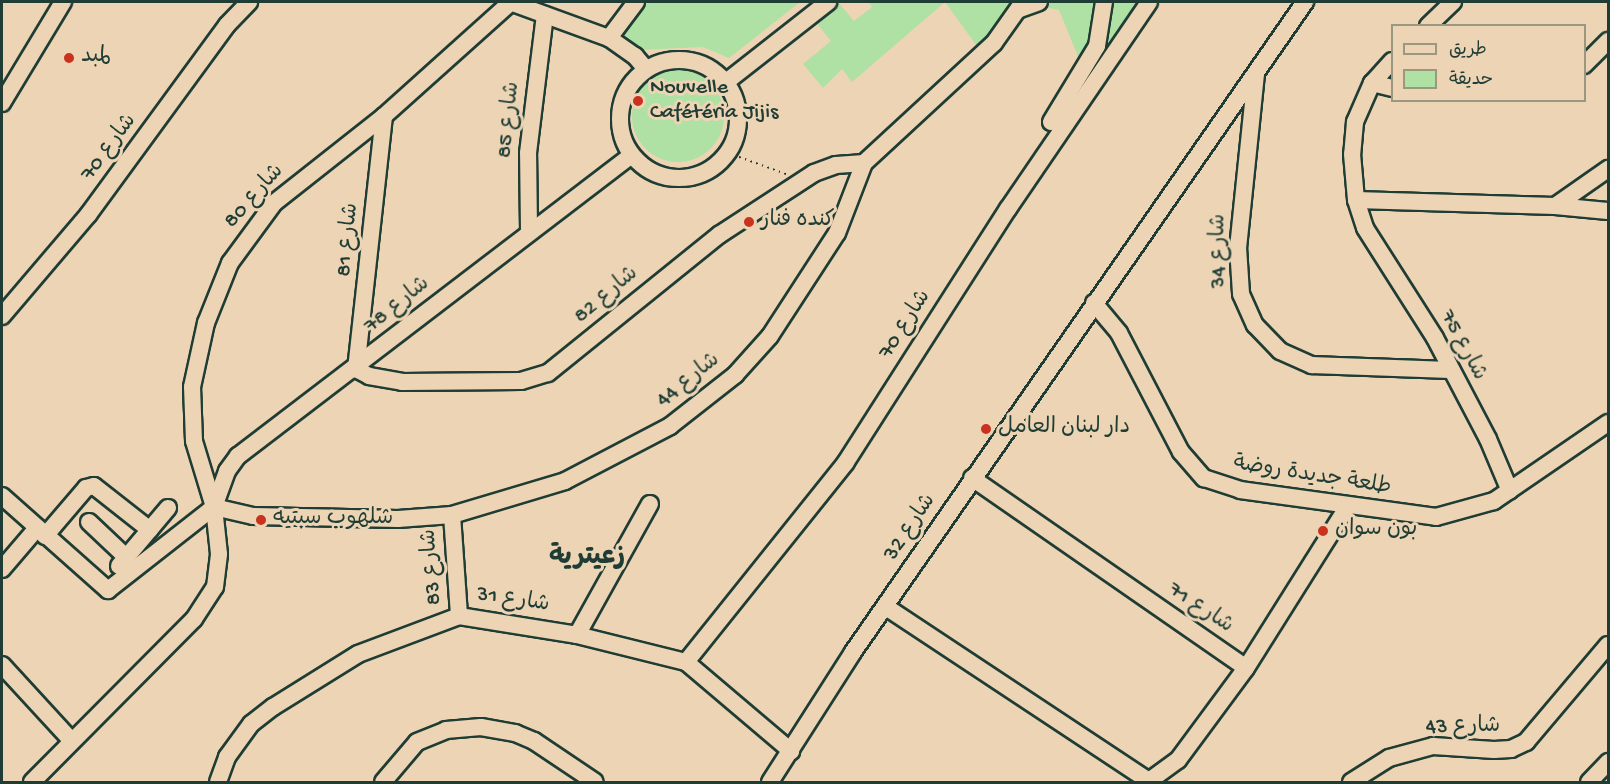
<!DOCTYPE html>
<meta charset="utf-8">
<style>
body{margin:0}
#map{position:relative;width:1610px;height:784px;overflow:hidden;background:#ecd4b4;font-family:"Gochi Hand","Playpen Sans Arabic",sans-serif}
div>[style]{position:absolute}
.green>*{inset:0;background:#aee1a3}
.round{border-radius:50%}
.path>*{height:2px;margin-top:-1px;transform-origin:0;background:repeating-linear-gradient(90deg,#1f3d34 0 1.5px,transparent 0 6px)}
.roads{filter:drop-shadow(2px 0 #1f3d34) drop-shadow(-2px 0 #1f3d34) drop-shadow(0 2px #1f3d34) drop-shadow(0 -2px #1f3d34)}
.minor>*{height:16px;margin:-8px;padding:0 8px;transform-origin:8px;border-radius:8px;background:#ecd4b4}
.minor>.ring{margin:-8px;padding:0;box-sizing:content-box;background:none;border:16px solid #ecd4b4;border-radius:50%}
.dots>*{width:16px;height:16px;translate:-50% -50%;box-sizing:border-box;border:3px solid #ecd4b4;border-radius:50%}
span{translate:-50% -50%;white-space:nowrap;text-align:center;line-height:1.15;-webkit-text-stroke:6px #ecd4b4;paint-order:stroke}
.poi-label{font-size:22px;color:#1f3d34}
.left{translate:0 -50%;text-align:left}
.street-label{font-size:22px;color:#1f3d34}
.quarter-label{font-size:26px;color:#1f3d34;font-weight:700}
.frame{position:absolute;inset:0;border:3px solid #1f3d34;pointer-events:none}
.legend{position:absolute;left:1391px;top:24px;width:195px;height:78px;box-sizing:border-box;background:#ecd4b4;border:2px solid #9a9881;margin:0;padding:8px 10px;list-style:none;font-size:18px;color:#1f3d34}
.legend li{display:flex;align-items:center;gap:12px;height:30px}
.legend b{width:30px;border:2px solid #9a9881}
</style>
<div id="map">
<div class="green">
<div style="clip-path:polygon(638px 2px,800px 2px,729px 58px,703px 47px,636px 50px,620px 31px)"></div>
<div style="clip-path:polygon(838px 2px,854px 21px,872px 7px,869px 2px,1145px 2px,1091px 88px,1059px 10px,1027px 3px,982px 53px,945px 2px,852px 82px,842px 69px,823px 88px,803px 64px,831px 41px,815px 21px)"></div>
<div class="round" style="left:632px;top:70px;width:92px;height:92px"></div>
</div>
<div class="path">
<div style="left:728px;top:153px;width:62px;rotate:19.9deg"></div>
</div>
<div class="roads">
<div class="minor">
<div style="left:510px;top:2px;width:105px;rotate:20deg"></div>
<div style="left:609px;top:38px;width:32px;rotate:35deg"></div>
<div style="left:635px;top:56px;width:17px;rotate:50deg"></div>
<div style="left:1020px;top:9px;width:20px;rotate:-20deg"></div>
<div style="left:1428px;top:26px;width:35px;rotate:-44deg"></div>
<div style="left:609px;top:38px;width:45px;rotate:-53.1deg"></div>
<div class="ring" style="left:620px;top:60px;width:102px;height:102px"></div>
<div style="left:1392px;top:61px;width:30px;rotate:132deg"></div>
<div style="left:1372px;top:83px;width:43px;rotate:113.6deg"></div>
<div style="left:1355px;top:122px;width:32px;rotate:95deg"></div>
<div style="left:1352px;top:154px;width:46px;rotate:85deg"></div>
<div style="left:1356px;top:200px;width:29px;rotate:72deg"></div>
<div style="left:1365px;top:228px;width:130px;rotate:57.5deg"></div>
<div style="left:1435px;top:338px;width:114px;rotate:62.3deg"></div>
<div style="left:1488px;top:439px;width:56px;rotate:67.1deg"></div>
<div style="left:1584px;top:65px;width:34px;rotate:-45deg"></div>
<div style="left:1256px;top:74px;width:174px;rotate:95.9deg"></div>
<div style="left:1238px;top:247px;width:47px;rotate:86.3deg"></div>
<div style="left:1241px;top:294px;width:34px;rotate:66deg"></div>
<div style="left:1255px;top:325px;width:36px;rotate:46deg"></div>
<div style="left:1280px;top:351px;width:35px;rotate:24deg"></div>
<div style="left:1312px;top:365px;width:137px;rotate:2.1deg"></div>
<div style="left:726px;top:82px;width:130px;rotate:-38.1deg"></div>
<div style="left:1372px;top:83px;width:21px;rotate:14deg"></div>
<div style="left:2px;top:103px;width:118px;rotate:-58.9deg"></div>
<div style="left:384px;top:116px;width:255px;rotate:96.3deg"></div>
<div style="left:356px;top:369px;width:15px;rotate:28deg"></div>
<div style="left:369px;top:376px;width:34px;rotate:10deg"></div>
<div style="left:402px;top:382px;width:119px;rotate:-0.5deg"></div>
<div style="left:521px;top:381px;width:28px;rotate:-17deg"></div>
<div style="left:548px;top:373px;width:220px;rotate:-38.9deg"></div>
<div style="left:719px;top:235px;width:113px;rotate:-33.1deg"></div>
<div style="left:814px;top:173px;width:23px;rotate:-20deg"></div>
<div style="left:836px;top:165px;width:28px;rotate:-4deg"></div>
<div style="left:1051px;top:122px;width:89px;rotate:-58.8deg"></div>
<div style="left:1097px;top:46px;width:45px;rotate:-81deg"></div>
<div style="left:1356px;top:200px;width:199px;rotate:1.7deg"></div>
<div style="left:1555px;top:206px;width:65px;rotate:-34.9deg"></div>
<div style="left:1555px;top:206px;width:53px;rotate:5.4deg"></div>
<div style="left:529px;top:230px;width:77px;rotate:-90.7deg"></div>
<div style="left:528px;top:153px;width:139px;rotate:-83deg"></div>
<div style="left:1094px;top:303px;width:39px;rotate:50deg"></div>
<div style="left:1119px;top:333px;width:134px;rotate:62.5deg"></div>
<div style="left:1181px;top:452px;width:35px;rotate:49deg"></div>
<div style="left:1204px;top:478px;width:38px;rotate:18deg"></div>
<div style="left:1240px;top:490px;width:198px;rotate:7.8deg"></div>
<div style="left:1436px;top:517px;width:60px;rotate:-15.4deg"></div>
<div style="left:1494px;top:501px;width:138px;rotate:-34.4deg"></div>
<div style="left:2px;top:316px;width:133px;rotate:-49.6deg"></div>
<div style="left:88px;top:215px;width:235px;rotate:-53.8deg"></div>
<div style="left:227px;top:25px;width:32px;rotate:-46deg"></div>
<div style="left:972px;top:478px;width:333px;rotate:34.7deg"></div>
<div style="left:2px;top:496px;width:142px;rotate:41.6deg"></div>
<div style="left:108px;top:590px;width:135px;rotate:-38.1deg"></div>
<div style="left:214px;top:507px;width:40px;rotate:13deg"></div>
<div style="left:253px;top:516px;width:145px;rotate:1.2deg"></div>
<div style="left:398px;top:519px;width:54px;rotate:-4.2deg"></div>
<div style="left:452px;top:515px;width:118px;rotate:-16.7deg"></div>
<div style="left:565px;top:481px;width:119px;rotate:-27.6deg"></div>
<div style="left:670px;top:426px;width:83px;rotate:-38.1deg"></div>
<div style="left:735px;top:375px;width:52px;rotate:-48.1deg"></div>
<div style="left:770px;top:336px;width:123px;rotate:-57deg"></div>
<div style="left:837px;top:233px;width:75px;rotate:-68.9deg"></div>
<div style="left:864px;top:163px;width:177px;rotate:-42.7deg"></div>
<div style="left:994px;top:43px;width:50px;rotate:-54.7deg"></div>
<div style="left:214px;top:507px;width:38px;rotate:-70deg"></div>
<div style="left:227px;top:471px;width:19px;rotate:-54deg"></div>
<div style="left:238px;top:456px;width:495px;rotate:-37.4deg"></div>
<div style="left:452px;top:515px;width:101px;rotate:86deg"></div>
<div style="left:89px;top:522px;width:51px;rotate:43.4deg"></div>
<div style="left:45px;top:536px;width:63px;rotate:-49.5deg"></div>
<div style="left:86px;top:488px;width:8px;rotate:-14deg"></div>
<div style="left:94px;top:486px;width:71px;rotate:38.2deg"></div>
<div style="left:119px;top:566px;width:76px;rotate:-49.8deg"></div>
<div style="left:2px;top:569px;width:54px;rotate:-49.5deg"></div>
<div style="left:886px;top:607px;width:315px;rotate:33.5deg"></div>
<div style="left:1149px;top:781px;width:36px;rotate:-36deg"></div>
<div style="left:1178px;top:760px;width:114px;rotate:-53.5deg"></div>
<div style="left:1246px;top:668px;width:191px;rotate:-57.8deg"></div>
<div style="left:577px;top:635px;width:150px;rotate:-60.9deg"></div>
<div style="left:686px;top:662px;width:256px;rotate:-51.3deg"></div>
<div style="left:846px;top:462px;width:300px;rotate:-57.4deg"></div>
<div style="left:1008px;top:209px;width:250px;rotate:-55.7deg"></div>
<div style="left:2px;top:665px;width:103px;rotate:47.4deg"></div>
<div style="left:32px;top:782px;width:230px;rotate:-45.2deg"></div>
<div style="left:194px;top:619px;width:38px;rotate:-57deg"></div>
<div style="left:215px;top:587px;width:33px;rotate:-83deg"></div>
<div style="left:219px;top:554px;width:47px;rotate:-96.1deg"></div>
<div style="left:214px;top:507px;width:69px;rotate:-106.9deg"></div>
<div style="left:194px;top:441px;width:54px;rotate:-92.1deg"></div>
<div style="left:192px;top:387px;width:66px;rotate:-77.7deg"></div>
<div style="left:206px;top:323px;width:65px;rotate:-68.2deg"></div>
<div style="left:230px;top:263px;width:74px;rotate:-53.7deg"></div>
<div style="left:274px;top:203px;width:140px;rotate:-38.3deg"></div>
<div style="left:384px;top:116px;width:171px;rotate:-41.9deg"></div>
<div style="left:218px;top:782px;width:27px;rotate:-70deg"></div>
<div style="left:227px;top:757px;width:41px;rotate:-54deg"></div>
<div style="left:251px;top:724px;width:28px;rotate:-38deg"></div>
<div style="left:273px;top:707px;width:100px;rotate:-31.9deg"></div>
<div style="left:358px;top:654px;width:108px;rotate:-20.6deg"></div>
<div style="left:459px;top:616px;width:120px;rotate:9.1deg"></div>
<div style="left:577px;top:635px;width:112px;rotate:13.9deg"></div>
<div style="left:686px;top:662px;width:138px;rotate:40.3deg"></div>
<div style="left:383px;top:782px;width:52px;rotate:-49.6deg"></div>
<div style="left:417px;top:742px;width:31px;rotate:-22deg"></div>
<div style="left:446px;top:730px;width:35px;rotate:-5deg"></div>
<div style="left:481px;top:727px;width:35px;rotate:10deg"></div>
<div style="left:515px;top:733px;width:21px;rotate:23deg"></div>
<div style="left:534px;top:741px;width:73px;rotate:33.9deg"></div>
<div style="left:770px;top:782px;width:154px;rotate:-57.4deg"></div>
<div style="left:853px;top:652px;width:792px;rotate:-55.19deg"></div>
<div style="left:1351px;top:782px;width:45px;rotate:-32.3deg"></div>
<div style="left:1389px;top:758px;width:46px;rotate:-15.3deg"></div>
<div style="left:1433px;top:746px;width:61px;rotate:3.8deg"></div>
<div style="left:1494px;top:750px;width:17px;rotate:-3deg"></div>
<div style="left:1511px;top:749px;width:17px;rotate:-25deg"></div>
<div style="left:1526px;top:742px;width:127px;rotate:-49.8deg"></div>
<div style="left:1589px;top:782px;width:28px;rotate:-46deg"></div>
</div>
</div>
<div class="dots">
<div style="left:69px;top:58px;background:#c8321e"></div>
<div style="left:638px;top:101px;background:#c8321e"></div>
<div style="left:749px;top:222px;background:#c8321e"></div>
<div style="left:986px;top:429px;background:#c8321e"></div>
<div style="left:261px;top:520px;background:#c8321e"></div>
<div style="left:1323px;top:531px;background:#c8321e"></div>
</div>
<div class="poi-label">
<span class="left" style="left:81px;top:58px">لمبد</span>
<span class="left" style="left:650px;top:101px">Nouvelle<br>Cafétéria Jijis</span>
<span class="left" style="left:761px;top:222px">كنده فنار</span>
<span class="left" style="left:998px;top:429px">دار لبنان العامل</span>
<span class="left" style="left:273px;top:520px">شلهوب سبتيه</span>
<span class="left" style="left:1335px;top:531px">بون سوان</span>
</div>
<div class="street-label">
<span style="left:510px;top:120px;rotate:-84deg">شارع 85</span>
<span style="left:110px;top:148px;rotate:-53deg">شارع 70</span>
<span style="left:255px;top:197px;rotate:-48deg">شارع 80</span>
<span style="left:349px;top:240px;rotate:-84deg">شارع 81</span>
<span style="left:1220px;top:251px;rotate:-90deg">شارع 34</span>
<span style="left:607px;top:296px;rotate:-40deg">شارع 82</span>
<span style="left:398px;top:306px;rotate:-39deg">شارع 78</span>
<span style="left:906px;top:325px;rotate:-57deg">شارع 70</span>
<span style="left:1462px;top:346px;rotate:62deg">شارع 75</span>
<span style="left:689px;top:381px;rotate:-38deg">شارع 44</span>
<span style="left:1312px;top:477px;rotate:9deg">طلعة جديدة روضة</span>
<span style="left:911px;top:528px;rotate:-56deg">شارع 32</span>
<span style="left:433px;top:567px;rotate:-94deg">شارع 83</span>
<span style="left:513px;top:601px;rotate:9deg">شارع 31</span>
<span style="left:1200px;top:609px;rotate:34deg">شارع 71</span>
<span style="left:1463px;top:728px;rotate:-1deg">شارع 43</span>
</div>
<div class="quarter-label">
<span style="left:587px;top:559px">زعيترية</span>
</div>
<div class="frame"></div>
<ul class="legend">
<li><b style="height:8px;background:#ecd4b4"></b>طريق</li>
<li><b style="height:16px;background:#aee1a3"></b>حديقة</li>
</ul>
</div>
